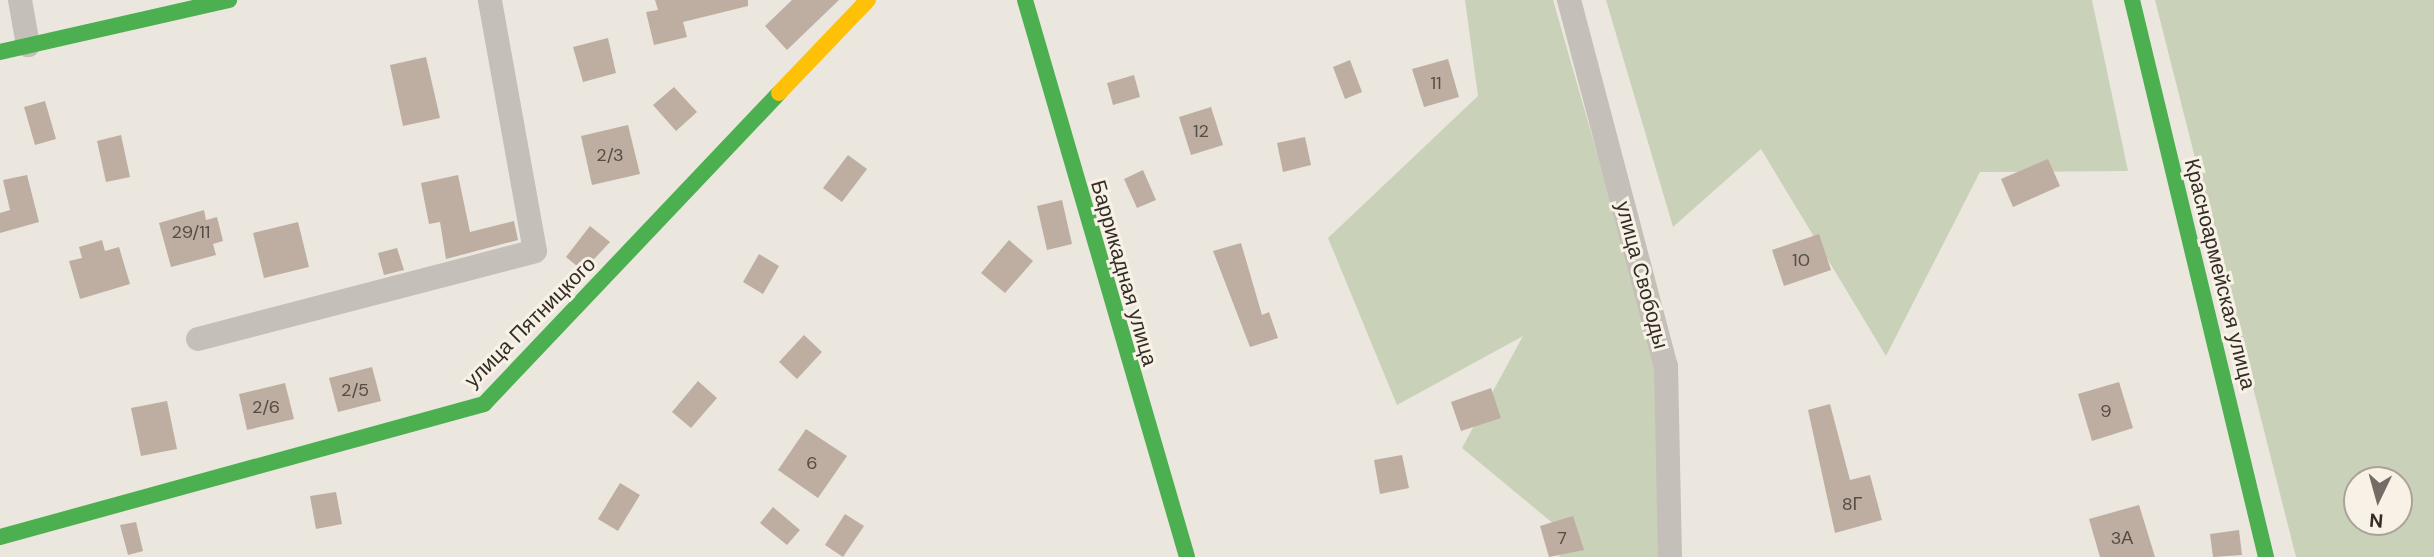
<!DOCTYPE html>
<meta charset="utf-8">
<style>
body{margin:0}
#map{position:relative;width:2434px;height:557px;overflow:hidden;background:#ebe7df;font-family:"DM Sans",sans-serif}
div>[style]{position:absolute}
.green>*{inset:0;background:#cad1b9}
.building>*{inset:0;background:#beada1}
.street>*{height:24px;margin:-12px;padding:0 12px;transform-origin:12px;border-radius:12px;background:#c4bfb8}
.fast>*{height:16px;margin:-8px;padding:0 8px;transform-origin:8px;border-radius:8px;background:#4caf50}
.slow>*{height:16px;margin:-8px;padding:0 8px;transform-origin:8px;border-radius:8px;background:#ffc107}
span{translate:-50% -50%;white-space:nowrap;text-align:center;line-height:1.15;-webkit-text-stroke:6px #f8f2e6;paint-order:stroke}
.number-label{font-size:18px;color:#564c46}
.number-label span{-webkit-text-stroke-width:0}
.street-label{font-size:21px;color:#342c27}
.north{position:absolute;left:2343px;top:466px;width:70px;height:70px;box-sizing:border-box;background:#f8f2e6;border:2px solid #aaa39a;border-radius:50%;rotate:185deg;font-size:19px;font-weight:700;line-height:28px;text-align:center;color:#342c27}
.north::after{content:'';display:block;margin:auto;width:24px;height:32px;background:#746d67;clip-path:polygon(50% 0,100% 100%,50% 72%,0 100%)}
</style>
<div id="map">
<div class="green">
<div style="clip-path:polygon(1465px 0,1553px 0,1661px 376px,1660px 557px,1559px 557px,1566px 534px,1462px 448px,1523px 336px,1397px 405px,1328px 238px,1478px 96px)"></div>
<div style="clip-path:polygon(1606px 0,2092px 0,2128px 171px,1980px 172px,1886px 356px,1761px 149px,1673px 227px)"></div>
<div style="clip-path:polygon(evenodd,2155px 0,2434px 0,2434px 557px,2296px 557px,2155px 0,2357px 480px,2399px 480px,2399px 522px,2357px 522px,2357px 480px)"></div>
</div>
<div class="building">
<div style="clip-path:polygon(655px 0,748px 0,748px 6px,683px 22px,687px 37px,654px 45px,646px 12px,658px 10px)"></div>
<div style="clip-path:polygon(792px 0,839px 0,787px 50px,765px 26px)"></div>
<div style="clip-path:polygon(608px 38px,616px 73px,583px 82px,573px 47px)"></div>
<div style="clip-path:polygon(426px 57px,440px 118px,403px 126px,390px 65px)"></div>
<div style="clip-path:polygon(1448px 59px,1459px 97px,1424px 107px,1412px 69px)"></div>
<div style="clip-path:polygon(1350px 60px,1362px 92px,1345px 99px,1333px 67px)"></div>
<div style="clip-path:polygon(1134px 75px,1140px 97px,1113px 105px,1107px 83px)"></div>
<div style="clip-path:polygon(674px 87px,697px 112px,676px 131px,653px 105px)"></div>
<div style="clip-path:polygon(45px 101px,56px 139px,35px 145px,24px 107px)"></div>
<div style="clip-path:polygon(1211px 107px,1223px 145px,1191px 155px,1179px 117px)"></div>
<div style="clip-path:polygon(628px 125px,640px 174px,592px 185px,581px 136px)"></div>
<div style="clip-path:polygon(121px 135px,130px 177px,106px 182px,97px 141px)"></div>
<div style="clip-path:polygon(1305px 137px,1311px 165px,1283px 172px,1277px 143px)"></div>
<div style="clip-path:polygon(848px 155px,867px 169px,842px 202px,823px 188px)"></div>
<div style="clip-path:polygon(2048px 159px,2060px 186px,2013px 207px,2001px 179px)"></div>
<div style="clip-path:polygon(1143px 170px,1156px 200px,1137px 208px,1124px 179px)"></div>
<div style="clip-path:polygon(27px 175px,39px 222px,0 233px,0 213px,10px 210px,3px 180px)"></div>
<div style="clip-path:polygon(458px 175px,470px 232px,514px 221px,518px 240px,446px 259px,440px 222px,429px 224px,421px 183px)"></div>
<div style="clip-path:polygon(1062px 200px,1072px 244px,1047px 250px,1037px 206px)"></div>
<div style="clip-path:polygon(204px 210px,206px 220px,217px 217px,223px 241px,213px 244px,216px 255px,171px 267px,159px 223px)"></div>
<div style="clip-path:polygon(298px 222px,309px 267px,264px 278px,253px 233px)"></div>
<div style="clip-path:polygon(590px 226px,610px 242px,583px 271px,566px 257px)"></div>
<div style="clip-path:polygon(1819px 234px,1831px 270px,1784px 286px,1772px 250px)"></div>
<div style="clip-path:polygon(102px 240px,105px 251px,119px 247px,130px 284px,80px 299px,69px 261px,82px 258px,79px 247px)"></div>
<div style="clip-path:polygon(1009px 240px,1033px 261px,1005px 293px,981px 273px)"></div>
<div style="clip-path:polygon(1241px 243px,1262px 315px,1269px 312px,1278px 338px,1250px 347px,1213px 251px)"></div>
<div style="clip-path:polygon(397px 248px,404px 270px,384px 275px,378px 253px)"></div>
<div style="clip-path:polygon(759px 254px,779px 266px,763px 294px,743px 282px)"></div>
<div style="clip-path:polygon(804px 335px,822px 352px,797px 379px,779px 362px)"></div>
<div style="clip-path:polygon(372px 367px,381px 401px,338px 412px,329px 378px)"></div>
<div style="clip-path:polygon(698px 381px,717px 398px,691px 428px,672px 412px)"></div>
<div style="clip-path:polygon(2119px 382px,2133px 428px,2092px 441px,2078px 394px)"></div>
<div style="clip-path:polygon(285px 383px,294px 419px,247px 430px,239px 394px)"></div>
<div style="clip-path:polygon(1491px 388px,1501px 418px,1461px 431px,1451px 402px)"></div>
<div style="clip-path:polygon(167px 401px,177px 449px,141px 456px,131px 408px)"></div>
<div style="clip-path:polygon(1830px 404px,1850px 480px,1870px 475px,1882px 520px,1835px 533px,1808px 410px)"></div>
<div style="clip-path:polygon(806px 429px,847px 456px,818px 498px,778px 470px)"></div>
<div style="clip-path:polygon(1402px 455px,1409px 488px,1380px 494px,1374px 460px)"></div>
<div style="clip-path:polygon(620px 483px,640px 495px,618px 531px,598px 519px)"></div>
<div style="clip-path:polygon(336px 492px,342px 524px,316px 529px,310px 496px)"></div>
<div style="clip-path:polygon(2139px 505px,2155px 557px,2100px 557px,2089px 519px)"></div>
<div style="clip-path:polygon(773px 507px,800px 530px,787px 545px,760px 523px)"></div>
<div style="clip-path:polygon(845px 514px,864px 526px,843px 557px,825px 545px)"></div>
<div style="clip-path:polygon(1573px 516px,1584px 550px,1549px 557px,1540px 526px)"></div>
<div style="clip-path:polygon(136px 522px,143px 551px,128px 555px,120px 525px)"></div>
<div style="clip-path:polygon(2239px 530px,2242px 555px,2213px 557px,2210px 534px)"></div>
</div>
<div class="street">
<div style="left:20px;top:0;width:46px;rotate:79.9deg"></div>
<div style="left:1569px;top:0;width:379px;rotate:75.2deg"></div>
<div style="left:1666px;top:366px;width:191px;rotate:88.8deg"></div>
<div style="left:198px;top:339px;width:348px;rotate:-14.6deg"></div>
<div style="left:535px;top:251px;width:255px;rotate:-100.2deg"></div>
</div>
<div class="fast">
<div style="left:1025px;top:0;width:580px;rotate:73.78deg"></div>
<div style="left:2132px;top:0;width:573px;rotate:76.47deg"></div>
<div style="left:0;top:52px;width:235px;rotate:-12.8deg"></div>
<div style="left:0;top:537px;width:502px;rotate:-15.37deg"></div>
<div style="left:484px;top:404px;width:429px;rotate:-46.5deg"></div>
</div>
<div class="slow">
<div style="left:779px;top:93px;width:129px;rotate:-46.3deg"></div>
</div>
<div class="number-label">
<span style="left:1436px;top:83px">11</span>
<span style="left:1201px;top:131px">12</span>
<span style="left:610px;top:155px">2/3</span>
<span style="left:191px;top:232px">29/11</span>
<span style="left:1801px;top:260px">10</span>
<span style="left:355px;top:390px">2/5</span>
<span style="left:266px;top:407px">2/6</span>
<span style="left:2106px;top:411px">9</span>
<span style="left:812px;top:463px">6</span>
<span style="left:1852px;top:504px">8Г</span>
<span style="left:1562px;top:538px">7</span>
<span style="left:2122px;top:538px">3А</span>
</div>
<div class="street-label">
<span style="left:1124px;top:273px;rotate:74deg">Баррикадная улица</span>
<span style="left:2220px;top:274px;rotate:76deg">Красноармейская улица</span>
<span style="left:1642px;top:275px;rotate:75deg">улица Свободы</span>
<span style="left:530px;top:322px;rotate:-45deg">улица Пятницкого</span>
</div>
<div class="north">N</div>
</div>
